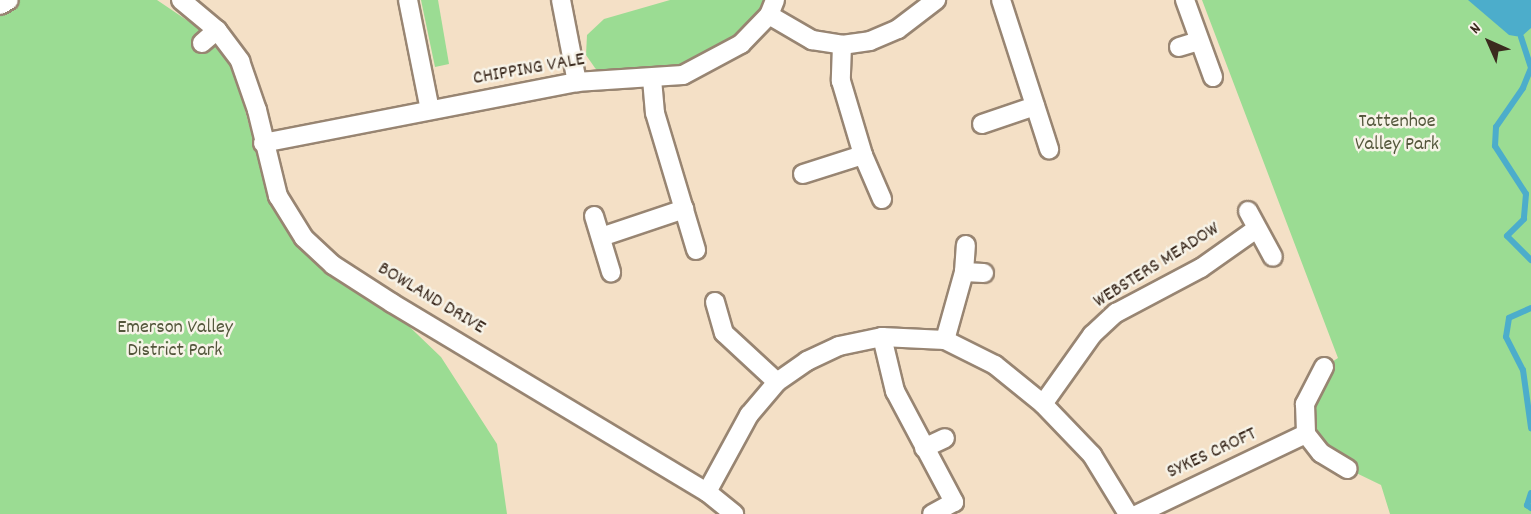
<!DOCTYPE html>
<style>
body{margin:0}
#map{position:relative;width:1531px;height:514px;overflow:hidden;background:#f4e0c6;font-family:Dekko,sans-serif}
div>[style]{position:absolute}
.green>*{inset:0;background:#9bdc93}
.water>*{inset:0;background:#4cadcb}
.stream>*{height:6px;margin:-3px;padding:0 3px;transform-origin:3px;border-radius:3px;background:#4cadcb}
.roads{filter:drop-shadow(2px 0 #988572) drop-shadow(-2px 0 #988572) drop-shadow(0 2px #988572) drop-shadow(0 -2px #988572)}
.minor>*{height:18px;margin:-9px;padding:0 9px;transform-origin:9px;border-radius:9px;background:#fff}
span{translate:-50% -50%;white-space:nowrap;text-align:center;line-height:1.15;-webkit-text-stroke:5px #f7f3e8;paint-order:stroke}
.street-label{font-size:20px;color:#3b2a1e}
.park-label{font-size:20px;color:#53563b}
.north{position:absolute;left:1459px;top:12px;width:60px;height:60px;-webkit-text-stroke:4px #f7f3e8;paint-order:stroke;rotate:315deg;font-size:16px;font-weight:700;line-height:24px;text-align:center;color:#3b2a1e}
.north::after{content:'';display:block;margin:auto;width:21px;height:27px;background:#3b2a1e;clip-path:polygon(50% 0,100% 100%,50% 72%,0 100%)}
</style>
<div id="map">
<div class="green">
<div style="clip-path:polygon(18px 0,157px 0,228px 48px,257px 154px,317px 238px,441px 357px,497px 444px,507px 514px,0 514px,0 14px)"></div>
<div style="clip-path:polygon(421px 0,438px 0,449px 64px,435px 67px)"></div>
<div style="clip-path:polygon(670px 0,767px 0,759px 17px,728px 46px,695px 63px,651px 71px,600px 73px,595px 68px,586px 55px,587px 35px,604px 19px)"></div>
<div style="clip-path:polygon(1202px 0,1531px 0,1531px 514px,1390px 514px,1381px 485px,1348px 469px,1306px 434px,1324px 367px,1338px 358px)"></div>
</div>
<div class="water">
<div style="clip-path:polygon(1468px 0,1531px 0,1531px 28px,1521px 37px,1509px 35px)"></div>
</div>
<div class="stream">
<div style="left:1521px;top:37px;width:33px;rotate:72deg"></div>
<div style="left:1531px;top:68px;width:22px;rotate:112deg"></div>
<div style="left:1523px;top:88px;width:47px;rotate:124.7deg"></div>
<div style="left:1496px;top:127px;width:19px;rotate:93deg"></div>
<div style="left:1495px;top:146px;width:57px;rotate:57.1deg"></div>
<div style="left:1526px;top:194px;width:25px;rotate:95deg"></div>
<div style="left:1524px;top:219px;width:24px;rotate:135deg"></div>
<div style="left:1507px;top:236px;width:34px;rotate:45deg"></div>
<div style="left:1531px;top:308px;width:24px;rotate:156deg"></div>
<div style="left:1509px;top:318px;width:19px;rotate:99deg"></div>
<div style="left:1506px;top:337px;width:37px;rotate:63deg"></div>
<div style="left:1523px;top:370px;width:59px;rotate:82.1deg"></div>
<div style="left:1531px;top:493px;width:13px;rotate:108deg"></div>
<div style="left:1527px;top:505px;width:5px;rotate:37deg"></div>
</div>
<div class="roads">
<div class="minor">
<div style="left:181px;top:0;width:47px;rotate:39.8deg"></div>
<div style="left:217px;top:30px;width:39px;rotate:53deg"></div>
<div style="left:240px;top:61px;width:52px;rotate:70.9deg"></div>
<div style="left:257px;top:110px;width:89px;rotate:76.3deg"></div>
<div style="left:278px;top:196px;width:49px;rotate:58.2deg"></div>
<div style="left:304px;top:238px;width:40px;rotate:43deg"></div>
<div style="left:333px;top:265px;width:70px;rotate:32.8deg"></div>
<div style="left:392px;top:303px;width:367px;rotate:31deg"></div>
<div style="left:707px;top:492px;width:35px;rotate:39deg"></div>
<div style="left:408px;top:0;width:112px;rotate:78.7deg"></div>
<div style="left:561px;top:0;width:84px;rotate:79deg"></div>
<div style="left:1001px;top:0;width:157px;rotate:72.1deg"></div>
<div style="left:1185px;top:0;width:82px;rotate:70deg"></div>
<div style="left:0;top:5px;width:10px;rotate:-29deg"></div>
<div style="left:769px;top:15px;width:50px;rotate:30.2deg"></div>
<div style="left:812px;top:40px;width:30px;rotate:9deg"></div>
<div style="left:842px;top:45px;width:28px;rotate:-8deg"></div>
<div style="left:870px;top:41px;width:30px;rotate:-23deg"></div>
<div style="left:898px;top:29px;width:48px;rotate:-37.3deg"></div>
<div style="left:202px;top:43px;width:20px;rotate:-41deg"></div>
<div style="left:842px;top:45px;width:36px;rotate:92deg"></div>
<div style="left:841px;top:81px;width:77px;rotate:73.4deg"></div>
<div style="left:863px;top:155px;width:48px;rotate:66.6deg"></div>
<div style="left:1179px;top:47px;width:21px;rotate:-17deg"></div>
<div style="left:652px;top:79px;width:34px;rotate:85deg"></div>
<div style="left:655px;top:113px;width:143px;rotate:73.3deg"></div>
<div style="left:982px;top:124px;width:56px;rotate:-18.8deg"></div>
<div style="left:263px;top:143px;width:319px;rotate:-11deg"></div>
<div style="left:576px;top:82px;width:107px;rotate:-3.7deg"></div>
<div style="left:683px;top:75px;width:66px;rotate:-28.1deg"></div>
<div style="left:741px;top:44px;width:40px;rotate:-46deg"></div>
<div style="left:769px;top:15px;width:16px;rotate:-68deg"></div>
<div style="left:803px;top:174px;width:63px;rotate:-17.6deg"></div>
<div style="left:1248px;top:211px;width:52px;rotate:61.5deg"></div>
<div style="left:594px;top:216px;width:59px;rotate:73.1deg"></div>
<div style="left:601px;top:237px;width:88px;rotate:-18.6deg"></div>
<div style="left:964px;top:272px;width:20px;rotate:3deg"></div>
<div style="left:715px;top:302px;width:32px;rotate:74deg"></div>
<div style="left:724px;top:333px;width:72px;rotate:42.8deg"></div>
<div style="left:882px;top:337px;width:56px;rotate:76.5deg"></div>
<div style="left:895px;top:391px;width:126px;rotate:62deg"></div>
<div style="left:954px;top:502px;width:25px;rotate:151deg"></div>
<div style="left:945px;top:340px;width:71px;rotate:-74.4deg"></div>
<div style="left:964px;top:272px;width:27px;rotate:-86deg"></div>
<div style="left:1324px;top:367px;width:42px;rotate:117.2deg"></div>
<div style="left:1305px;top:404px;width:30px;rotate:88deg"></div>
<div style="left:1306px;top:434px;width:24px;rotate:52deg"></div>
<div style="left:1321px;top:453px;width:31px;rotate:31deg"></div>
<div style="left:1043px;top:404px;width:85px;rotate:-54.6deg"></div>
<div style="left:1092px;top:335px;width:33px;rotate:-43deg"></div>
<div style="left:1116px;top:313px;width:96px;rotate:-27.9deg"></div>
<div style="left:1201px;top:268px;width:67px;rotate:-35.3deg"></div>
<div style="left:924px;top:448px;width:23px;rotate:-25deg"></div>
<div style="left:707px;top:492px;width:88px;rotate:-61.4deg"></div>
<div style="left:749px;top:415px;width:43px;rotate:-49.7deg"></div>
<div style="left:777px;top:382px;width:37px;rotate:-35deg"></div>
<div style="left:807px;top:361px;width:35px;rotate:-25deg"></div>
<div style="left:839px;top:346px;width:44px;rotate:-11.8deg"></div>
<div style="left:882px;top:337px;width:63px;rotate:2.7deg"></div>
<div style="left:945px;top:340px;width:56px;rotate:26.6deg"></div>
<div style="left:995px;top:365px;width:62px;rotate:39.1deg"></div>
<div style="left:1043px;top:404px;width:71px;rotate:46.1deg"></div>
<div style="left:1092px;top:455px;width:69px;rotate:58.6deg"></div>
<div style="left:1138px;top:514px;width:186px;rotate:-25.5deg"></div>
</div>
</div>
<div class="street-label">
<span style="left:529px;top:70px;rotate:-10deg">CHIPPING VALE</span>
<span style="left:1157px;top:266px;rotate:-32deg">WEBSTERS MEADOW</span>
<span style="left:431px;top:299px;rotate:31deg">BOWLAND DRIVE</span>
<span style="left:1212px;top:454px;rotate:-25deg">SYKES CROFT</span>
</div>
<div class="park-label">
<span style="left:1397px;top:134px">Tattenhoe<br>Valley Park</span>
<span style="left:175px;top:340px">Emerson Valley<br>District Park</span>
</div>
<div class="north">N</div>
</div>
